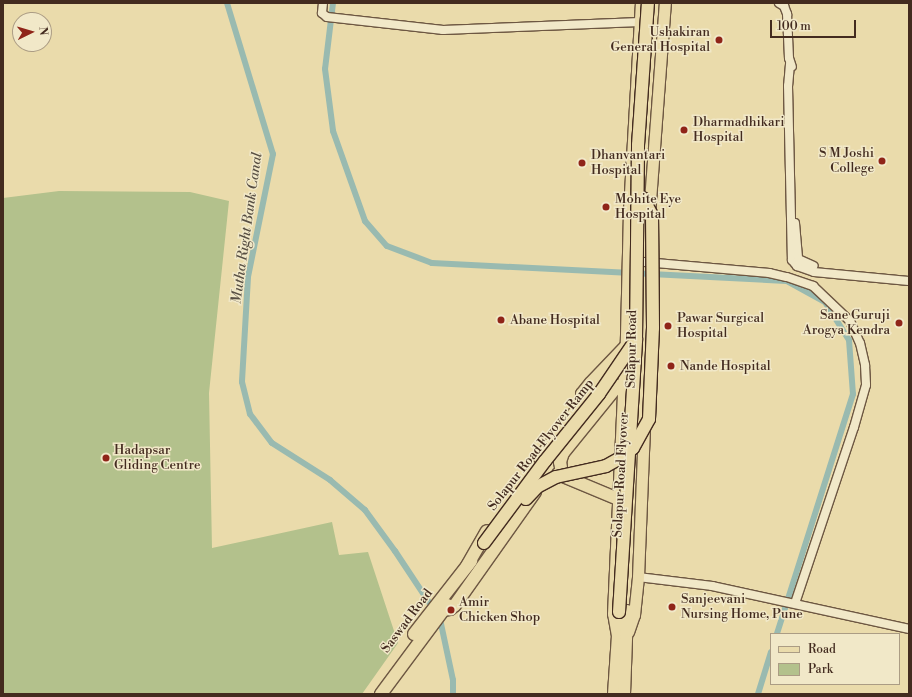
<!DOCTYPE html>
<style>
body{margin:0}
#map{position:relative;width:912px;height:697px;overflow:hidden;background:#eadbab;font-family:"Libre Bodoni",serif}
div>[style]{position:absolute}
.green>*{inset:0;background:#b3c18c}
.canal>*{height:6px;margin:-3px;padding:0 3px;transform-origin:3px;border-radius:3px;background:#99bab0}
.roads{filter:drop-shadow(1px 0 #6d5742) drop-shadow(-1px 0 #6d5742) drop-shadow(0 1px #6d5742) drop-shadow(0 -1px #6d5742)}
.minor>*{height:8px;margin:-4px;padding:0 4px;transform-origin:4px;border-radius:4px;background:#f1e8c8}
.major>*{height:11px;margin:-5.5px;padding:0 5.5px;transform-origin:5.5px;border-radius:5.5px;background:#eadbab}
.highway>*{height:12px;margin:-6px;padding:0 6px;transform-origin:6px;border-radius:6px;background:#eadbab}
.bridges{filter:drop-shadow(1px 0 #432b1f) drop-shadow(-1px 0 #432b1f) drop-shadow(0 1px #432b1f) drop-shadow(0 -1px #432b1f)}
.highway-bridge>*{height:12px;margin:-6px;padding:0 6px;transform-origin:6px;border-radius:6px;background:#eadbab}
.dots>*{width:11px;height:11px;translate:-50% -50%;box-sizing:border-box;border:2px solid #f1e8c8;border-radius:50%}
span{translate:-50% -50%;white-space:nowrap;text-align:center;line-height:1.15;-webkit-text-stroke:3px #f1e8c8;paint-order:stroke}
.poi-label{font-size:13px;color:#432b1f}
.right{translate:-100% -50%;text-align:right}
.left{translate:0 -50%;text-align:left}
.street-label{font-size:13px;color:#432b1f}
.water-label{font-size:14px;color:#584f43;font-style:italic}
.frame{position:absolute;inset:0;border:4px solid #432b1f;pointer-events:none}
.legend{position:absolute;left:770px;top:633px;width:130px;height:52px;box-sizing:border-box;background:#f1e8c8;border:1px solid #ab9c84;margin:0;padding:5px 7px;list-style:none;font-size:12px;color:#432b1f}
.legend li{display:flex;align-items:center;gap:8px;height:20px}
.legend b{width:20px;border:1px solid #ab9c84}
.north{position:absolute;left:12px;top:12px;width:40px;height:40px;box-sizing:border-box;background:#f1e8c8;border:1px solid #ab9c84;border-radius:50%;rotate:85deg;font-size:11px;font-weight:700;line-height:16px;text-align:center;color:#432b1f}
.north::after{content:'';display:block;margin:auto;width:14px;height:18px;background:#8f2418;clip-path:polygon(50% 0,100% 100%,50% 72%,0 100%)}
.scale{position:absolute;left:770px;top:20px;width:86px;height:18px;box-sizing:border-box;border:2px solid #432b1f;border-top:0;padding-left:5px;font-size:12px;line-height:14px;white-space:nowrap;color:#432b1f;-webkit-text-stroke:3px #f1e8c8;paint-order:stroke}
</style>
<div id="map">
<div class="green">
<div style="clip-path:polygon(59px 191px,190px 192px,229px 201px,209px 393px,212px 548px,332px 522px,339px 555px,368px 552px,398px 643px,362px 694px,3px 694px,3px 198px)"></div>
</div>
<div class="canal">
<div style="left:227px;top:3px;width:158px;rotate:73.1deg"></div>
<div style="left:273px;top:154px;width:126px;rotate:101.5deg"></div>
<div style="left:248px;top:277px;width:105px;rotate:93.3deg"></div>
<div style="left:242px;top:382px;width:33px;rotate:76deg"></div>
<div style="left:250px;top:414px;width:36px;rotate:53deg"></div>
<div style="left:272px;top:443px;width:69px;rotate:32.5deg"></div>
<div style="left:330px;top:480px;width:46px;rotate:40.6deg"></div>
<div style="left:365px;top:510px;width:51px;rotate:53.8deg"></div>
<div style="left:395px;top:551px;width:82px;rotate:56.5deg"></div>
<div style="left:440px;top:619px;width:62px;rotate:78deg"></div>
<div style="left:453px;top:680px;width:14px;rotate:90deg"></div>
<div style="left:333px;top:3px;width:66px;rotate:96.9deg"></div>
<div style="left:325px;top:69px;width:63px;rotate:82.6deg"></div>
<div style="left:333px;top:131px;width:96px;rotate:70.4deg"></div>
<div style="left:365px;top:221px;width:33px;rotate:49deg"></div>
<div style="left:387px;top:246px;width:48px;rotate:20.7deg"></div>
<div style="left:432px;top:263px;width:355px;rotate:2.9deg"></div>
<div style="left:787px;top:281px;width:43px;rotate:28.9deg"></div>
<div style="left:825px;top:302px;width:45px;rotate:57.7deg"></div>
<div style="left:849px;top:340px;width:54px;rotate:85.8deg"></div>
<div style="left:853px;top:394px;width:252px;rotate:107.6deg"></div>
<div style="left:758px;top:694px;width:44px;rotate:-72.8deg"></div>
</div>
<div class="roads">
<div class="minor">
<div style="left:323px;top:3px;width:10px;rotate:96deg"></div>
<div style="left:322px;top:13px;width:6px;rotate:39deg"></div>
<div style="left:327px;top:17px;width:117px;rotate:6.4deg"></div>
<div style="left:443px;top:30px;width:197px;rotate:-2.3deg"></div>
<div style="left:779px;top:3px;width:6px;rotate:31deg"></div>
<div style="left:784px;top:6px;width:9px;rotate:69deg"></div>
<div style="left:787px;top:14px;width:44px;rotate:87.4deg"></div>
<div style="left:789px;top:58px;width:9px;rotate:72deg"></div>
<div style="left:790px;top:64px;width:22px;rotate:95deg"></div>
<div style="left:788px;top:86px;width:174px;rotate:88.7deg"></div>
<div style="left:792px;top:260px;width:8px;rotate:50deg"></div>
<div style="left:797px;top:266px;width:18px;rotate:19deg"></div>
<div style="left:814px;top:272px;width:95px;rotate:5.4deg"></div>
<div style="left:795px;top:223px;width:36px;rotate:85deg"></div>
<div style="left:798px;top:259px;width:17px;rotate:24deg"></div>
<div style="left:633px;top:261px;width:137px;rotate:5deg"></div>
<div style="left:769px;top:273px;width:18px;rotate:13deg"></div>
<div style="left:787px;top:277px;width:28px;rotate:19deg"></div>
<div style="left:813px;top:286px;width:51px;rotate:43.4deg"></div>
<div style="left:850px;top:321px;width:24px;rotate:66deg"></div>
<div style="left:860px;top:343px;width:23px;rotate:77deg"></div>
<div style="left:865px;top:365px;width:20px;rotate:87deg"></div>
<div style="left:866px;top:385px;width:44px;rotate:105.9deg"></div>
<div style="left:854px;top:427px;width:186px;rotate:108.5deg"></div>
<div style="left:638px;top:577px;width:75px;rotate:6.9deg"></div>
<div style="left:712px;top:586px;width:202px;rotate:12.3deg"></div>
</div>
<div class="major">
<div style="left:649px;top:214px;width:212px;rotate:-85.7deg"></div>
<div style="left:625px;top:375px;width:165px;rotate:-88.6deg"></div>
<div style="left:629px;top:210px;width:207px;rotate:-86.7deg"></div>
<div style="left:628px;top:632px;width:18px;rotate:-71deg"></div>
<div style="left:634px;top:615px;width:38px;rotate:-84deg"></div>
<div style="left:638px;top:577px;width:150px;rotate:-87.7deg"></div>
</div>
<div class="highway">
<div style="left:582px;top:401px;width:7px;rotate:-90deg"></div>
<div style="left:582px;top:394px;width:14px;rotate:-51deg"></div>
<div style="left:591px;top:383px;width:52px;rotate:-46.5deg"></div>
<div style="left:540px;top:458px;width:69px;rotate:-52.6deg"></div>
<div style="left:582px;top:403px;width:13px;rotate:-39deg"></div>
<div style="left:592px;top:395px;width:24px;rotate:-15deg"></div>
<div style="left:558px;top:474px;width:65px;rotate:22.6deg"></div>
<div style="left:562px;top:474px;width:12px;rotate:-99deg"></div>
<div style="left:560px;top:462px;width:9px;rotate:-72deg"></div>
<div style="left:563px;top:453px;width:87px;rotate:-51deg"></div>
<div style="left:467px;top:566px;width:40px;rotate:-60.3deg"></div>
<div style="left:442px;top:610px;width:8px;rotate:-7deg"></div>
<div style="left:450px;top:609px;width:6px;rotate:-39deg"></div>
<div style="left:455px;top:605px;width:138px;rotate:-54.7deg"></div>
<div style="left:414px;top:634px;width:93px;rotate:-52deg"></div>
<div style="left:381px;top:694px;width:111px;rotate:-53.4deg"></div>
<div style="left:614px;top:694px;width:58px;rotate:-86.1deg"></div>
<div style="left:618px;top:636px;width:22px;rotate:-100deg"></div>
<div style="left:614px;top:614px;width:239px;rotate:-87.4deg"></div>
<div style="left:624px;top:694px;width:83px;rotate:-87.9deg"></div>
</div>
</div>
<div class="bridges">
<div class="highway-bridge">
<div style="left:526px;top:499px;width:16px;rotate:-47deg"></div>
<div style="left:537px;top:487px;width:21px;rotate:-28deg"></div>
<div style="left:556px;top:477px;width:51px;rotate:-12.4deg"></div>
<div style="left:606px;top:466px;width:21px;rotate:-29deg"></div>
<div style="left:624px;top:456px;width:12px;rotate:-42deg"></div>
<div style="left:633px;top:448px;width:33px;rotate:-61deg"></div>
<div style="left:649px;top:419px;width:91px;rotate:-87.5deg"></div>
<div style="left:653px;top:328px;width:113px;rotate:-90.5deg"></div>
<div style="left:652px;top:215px;width:19px;rotate:-118deg"></div>
<div style="left:484px;top:543px;width:102px;rotate:-53.4deg"></div>
<div style="left:545px;top:461px;width:86px;rotate:-51.1deg"></div>
<div style="left:599px;top:394px;width:64px;rotate:-55.8deg"></div>
<div style="left:619px;top:612px;width:274px;rotate:-86.4deg"></div>
<div style="left:636px;top:339px;width:194px;rotate:-89.4deg"></div>
<div style="left:638px;top:145px;width:142px;rotate:-86deg"></div>
</div>
</div>
<div class="dots">
<div style="left:719px;top:40px;background:#8f2418"></div>
<div style="left:684px;top:130px;background:#8f2418"></div>
<div style="left:882px;top:161px;background:#8f2418"></div>
<div style="left:582px;top:163px;background:#8f2418"></div>
<div style="left:606px;top:207px;background:#8f2418"></div>
<div style="left:501px;top:320px;background:#8f2418"></div>
<div style="left:899px;top:323px;background:#8f2418"></div>
<div style="left:668px;top:326px;background:#8f2418"></div>
<div style="left:671px;top:366px;background:#8f2418"></div>
<div style="left:106px;top:458px;background:#8f2418"></div>
<div style="left:672px;top:607px;background:#8f2418"></div>
<div style="left:451px;top:610px;background:#8f2418"></div>
</div>
<div class="poi-label">
<span class="right" style="left:710px;top:40px">Ushakiran<br>General Hospital</span>
<span class="left" style="left:693px;top:130px">Dharmadhikari<br>Hospital</span>
<span class="right" style="left:874px;top:161px">S M Joshi<br>College</span>
<span class="left" style="left:591px;top:163px">Dhanvantari<br>Hospital</span>
<span class="left" style="left:615px;top:207px">Mohite Eye<br>Hospital</span>
<span class="right" style="left:890px;top:323px">Sane Guruji<br>Arogya Kendra</span>
<span class="left" style="left:677px;top:326px">Pawar Surgical<br>Hospital</span>
<span class="left" style="left:510px;top:320px">Abane Hospital</span>
<span class="left" style="left:680px;top:366px">Nande Hospital</span>
<span class="left" style="left:114px;top:458px">Hadapsar<br>Gliding Centre</span>
<span class="left" style="left:681px;top:607px">Sanjeevani<br>Nursing Home, Pune</span>
<span class="left" style="left:459px;top:610px">Amir<br>Chicken Shop</span>
</div>
<div class="street-label">
<span style="left:632px;top:349px;rotate:-89deg">Solapur Road</span>
<span style="left:541px;top:445px;rotate:-52deg">Solapur Road Flyover Ramp</span>
<span style="left:621px;top:475px;rotate:-87deg">Solapur Road Flyover</span>
<span style="left:407px;top:621px;rotate:-53deg">Saswad Road</span>
</div>
<div class="water-label">
<span style="left:247px;top:228px;rotate:-82deg">Mutha Right Bank Canal</span>
</div>
<div class="frame"></div>
<ul class="legend">
<li><b style="height:5px;background:#eadbab"></b>Road</li>
<li><b style="height:11px;background:#b3c18c"></b>Park</li>
</ul>
<div class="north">N</div>
<div class="scale">100 m</div>
</div>
